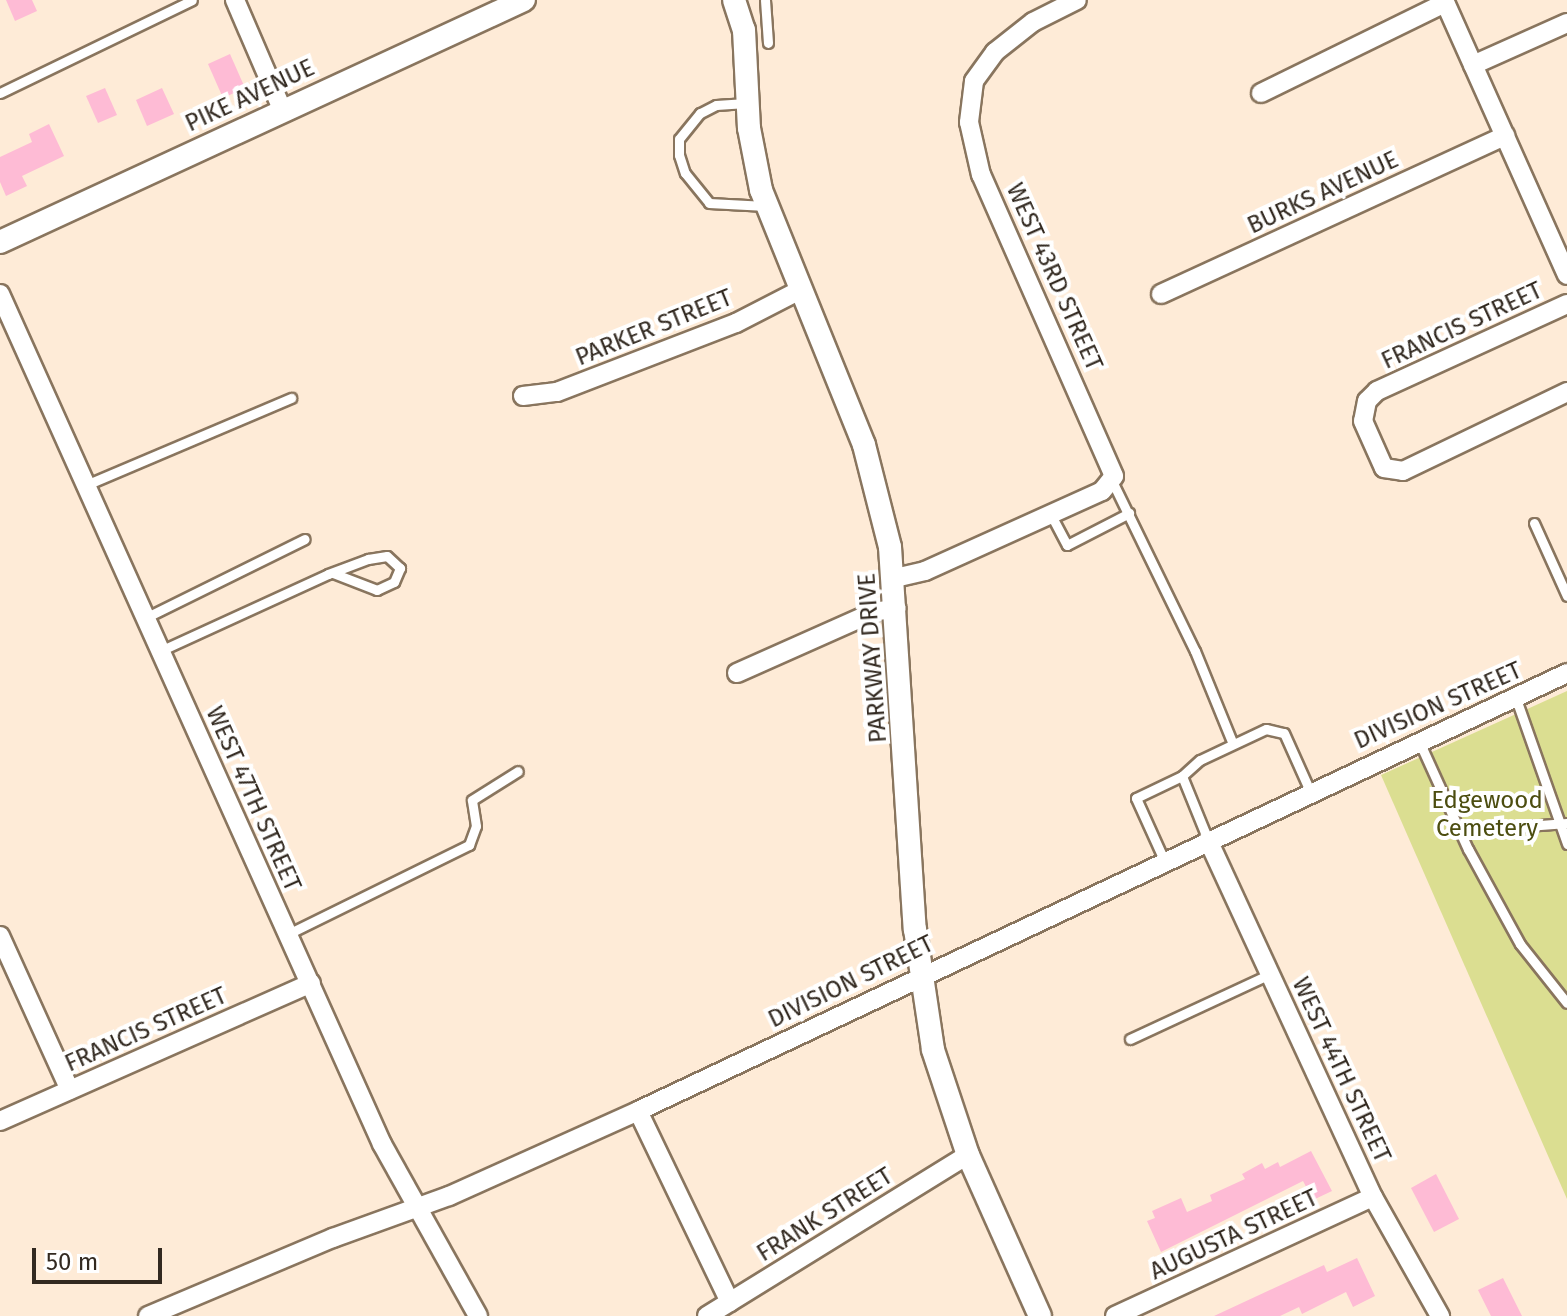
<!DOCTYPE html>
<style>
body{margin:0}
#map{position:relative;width:1567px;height:1316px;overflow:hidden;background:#feebd7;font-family:"Fira Sans",sans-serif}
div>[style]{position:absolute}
.green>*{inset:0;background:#dbde91}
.building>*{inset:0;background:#febbd5}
.roads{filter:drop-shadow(2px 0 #89755e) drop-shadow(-2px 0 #89755e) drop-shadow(0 2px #89755e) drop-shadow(0 -2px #89755e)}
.service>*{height:9px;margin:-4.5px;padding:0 4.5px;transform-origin:4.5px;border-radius:4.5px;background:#fff}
.minor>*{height:18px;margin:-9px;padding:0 9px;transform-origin:9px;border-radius:9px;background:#fff}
.tertiary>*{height:22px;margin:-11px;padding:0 11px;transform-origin:11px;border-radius:11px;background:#fff}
span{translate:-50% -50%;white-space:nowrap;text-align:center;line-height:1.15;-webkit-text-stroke:8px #fff;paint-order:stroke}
.street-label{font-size:24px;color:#322920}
.park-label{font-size:24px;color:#4c4d10}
.scale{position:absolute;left:32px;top:1248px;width:130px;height:36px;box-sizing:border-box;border:4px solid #322920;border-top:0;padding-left:10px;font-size:24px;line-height:28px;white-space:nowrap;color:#322920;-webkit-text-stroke:6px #fff;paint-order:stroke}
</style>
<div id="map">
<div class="green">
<div style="clip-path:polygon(1567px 691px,1567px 1199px,1381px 775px)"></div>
</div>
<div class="building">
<div style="clip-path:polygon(6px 0,32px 0,37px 11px,15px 21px)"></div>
<div style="clip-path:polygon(230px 54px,245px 88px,223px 98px,208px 64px)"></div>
<div style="clip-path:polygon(105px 88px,117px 115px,98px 123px,86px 96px)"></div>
<div style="clip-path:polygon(162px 88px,174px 114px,147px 126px,136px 100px)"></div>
<div style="clip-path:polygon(49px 124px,64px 156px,22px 176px,27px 186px,6px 196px,0 182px,0 157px,32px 142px,29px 134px)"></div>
<div style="clip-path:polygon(1311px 1151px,1332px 1191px,1313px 1200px,1303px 1181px,1161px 1252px,1147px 1221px,1155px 1218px,1152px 1211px,1181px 1198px,1187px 1212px,1212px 1201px,1210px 1195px,1245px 1179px,1242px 1174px,1262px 1163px,1265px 1169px,1278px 1162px,1280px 1167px)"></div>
<div style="clip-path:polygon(1436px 1174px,1459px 1219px,1434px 1232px,1411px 1188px)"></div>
<div style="clip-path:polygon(1357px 1258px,1375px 1296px,1353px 1307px,1346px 1292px,1302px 1314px,1299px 1307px,1280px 1316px,1214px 1316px,1324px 1265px,1327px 1272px)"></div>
<div style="clip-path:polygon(1503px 1278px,1522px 1316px,1491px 1316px,1478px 1290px)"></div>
</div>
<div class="roads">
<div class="service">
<div style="left:765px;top:0;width:43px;rotate:86deg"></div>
<div style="left:0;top:93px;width:213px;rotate:-25.8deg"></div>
<div style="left:746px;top:103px;width:30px;rotate:176deg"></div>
<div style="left:716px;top:105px;width:18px;rotate:153deg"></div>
<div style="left:700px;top:113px;width:33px;rotate:129deg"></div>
<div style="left:679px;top:139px;width:16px;rotate:90deg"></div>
<div style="left:679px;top:155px;width:19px;rotate:72deg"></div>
<div style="left:685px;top:173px;width:38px;rotate:51deg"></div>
<div style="left:709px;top:203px;width:57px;rotate:3deg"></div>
<div style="left:1112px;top:481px;width:189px;rotate:64deg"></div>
<div style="left:1195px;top:651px;width:100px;rotate:67.8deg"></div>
<div style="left:86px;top:485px;width:223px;rotate:-23deg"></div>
<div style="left:1051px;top:515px;width:34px;rotate:62deg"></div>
<div style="left:1067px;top:545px;width:70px;rotate:-27.3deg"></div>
<div style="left:1534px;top:523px;width:80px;rotate:65.7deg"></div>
<div style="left:145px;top:618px;width:178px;rotate:-26.3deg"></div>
<div style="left:160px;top:651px;width:185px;rotate:-24.6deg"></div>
<div style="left:328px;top:574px;width:43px;rotate:-20.6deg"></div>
<div style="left:368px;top:559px;width:19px;rotate:-9deg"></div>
<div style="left:387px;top:556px;width:18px;rotate:43deg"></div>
<div style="left:400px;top:568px;width:15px;rotate:113deg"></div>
<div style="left:394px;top:582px;width:19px;rotate:155deg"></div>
<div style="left:377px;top:590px;width:47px;rotate:-158.9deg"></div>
<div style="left:1515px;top:696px;width:157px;rotate:70.6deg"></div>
<div style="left:1418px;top:739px;width:121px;rotate:65.6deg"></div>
<div style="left:1468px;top:849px;width:108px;rotate:61.3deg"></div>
<div style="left:1520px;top:944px;width:75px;rotate:51.5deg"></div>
<div style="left:1461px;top:831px;width:106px;rotate:-4.3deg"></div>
<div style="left:1208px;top:840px;width:69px;rotate:-112.1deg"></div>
<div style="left:1182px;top:776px;width:24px;rotate:-42deg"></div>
<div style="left:1200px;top:760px;width:73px;rotate:-25.2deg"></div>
<div style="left:1266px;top:729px;width:18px;rotate:13deg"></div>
<div style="left:1284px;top:733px;width:64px;rotate:65.9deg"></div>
<div style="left:1164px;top:860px;width:68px;rotate:-114.3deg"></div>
<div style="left:1136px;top:798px;width:51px;rotate:-25.6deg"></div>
<div style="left:288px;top:934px;width:202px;rotate:-26.2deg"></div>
<div style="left:469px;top:845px;width:20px;rotate:-70deg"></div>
<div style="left:476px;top:826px;width:26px;rotate:-99deg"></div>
<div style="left:472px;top:800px;width:54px;rotate:-32.2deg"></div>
<div style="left:1130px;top:1039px;width:154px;rotate:-24.9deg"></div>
</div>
<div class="minor">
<div style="left:235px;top:0;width:119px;rotate:66.7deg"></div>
<div style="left:1444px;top:0;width:301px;rotate:65.9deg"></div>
<div style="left:1473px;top:65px;width:103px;rotate:-24.1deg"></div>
<div style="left:1261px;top:93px;width:205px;rotate:-26.1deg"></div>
<div style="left:0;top:294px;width:932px;rotate:65.8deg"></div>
<div style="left:382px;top:1144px;width:197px;rotate:60.8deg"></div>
<div style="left:1161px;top:294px;width:379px;rotate:-24.7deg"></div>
<div style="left:1567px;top:304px;width:209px;rotate:155.4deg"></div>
<div style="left:1377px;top:391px;width:14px;rotate:135deg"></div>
<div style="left:1367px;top:401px;width:20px;rotate:101deg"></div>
<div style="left:1363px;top:421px;width:51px;rotate:65.9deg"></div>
<div style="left:1384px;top:468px;width:19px;rotate:9deg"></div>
<div style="left:1403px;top:471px;width:182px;rotate:-25.7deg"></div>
<div style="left:523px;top:396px;width:34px;rotate:-7deg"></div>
<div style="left:557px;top:392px;width:192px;rotate:-21.1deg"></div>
<div style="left:736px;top:323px;width:70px;rotate:-27.3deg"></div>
<div style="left:895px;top:578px;width:31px;rotate:-13deg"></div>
<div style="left:925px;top:571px;width:194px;rotate:-24.3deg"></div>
<div style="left:1102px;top:491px;width:19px;rotate:-51deg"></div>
<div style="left:1114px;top:476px;width:329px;rotate:-113.8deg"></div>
<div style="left:981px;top:175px;width:54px;rotate:-102.8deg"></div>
<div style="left:969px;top:122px;width:41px;rotate:-83deg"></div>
<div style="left:974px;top:81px;width:36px;rotate:-54deg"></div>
<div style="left:995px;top:52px;width:48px;rotate:-38.3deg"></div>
<div style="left:1033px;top:22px;width:49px;rotate:-26.6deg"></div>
<div style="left:737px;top:673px;width:150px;rotate:-24deg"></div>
<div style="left:874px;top:612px;width:23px;rotate:-10deg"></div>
<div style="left:1208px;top:840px;width:393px;rotate:65.2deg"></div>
<div style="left:1373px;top:1197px;width:137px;rotate:60.6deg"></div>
<div style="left:0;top:936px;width:169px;rotate:65.6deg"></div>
<div style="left:638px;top:1111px;width:212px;rotate:64.3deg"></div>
<div style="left:0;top:1121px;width:340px;rotate:-23.9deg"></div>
<div style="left:148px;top:1316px;width:201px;rotate:-22.9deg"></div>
<div style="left:333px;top:1238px;width:123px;rotate:-19.9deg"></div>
<div style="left:449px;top:1196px;width:207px;rotate:-24.2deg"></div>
<div style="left:638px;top:1111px;width:1027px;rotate:-25.24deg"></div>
<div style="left:707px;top:1316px;width:307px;rotate:-31.7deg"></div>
<div style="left:1115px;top:1316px;width:284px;rotate:-24.8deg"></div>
</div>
<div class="tertiary">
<div style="left:734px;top:0;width:32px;rotate:72deg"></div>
<div style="left:744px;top:30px;width:98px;rotate:87.1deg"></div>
<div style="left:749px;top:128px;width:63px;rotate:79deg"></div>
<div style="left:761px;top:190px;width:275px;rotate:68deg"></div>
<div style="left:864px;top:445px;width:105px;rotate:75.7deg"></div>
<div style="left:890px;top:547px;width:383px;rotate:86.3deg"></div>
<div style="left:915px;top:929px;width:122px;rotate:81.5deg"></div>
<div style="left:933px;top:1050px;width:111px;rotate:71.6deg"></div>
<div style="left:968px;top:1155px;width:176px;rotate:65.9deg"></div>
<div style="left:0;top:242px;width:577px;rotate:-24.79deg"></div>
</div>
</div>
<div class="street-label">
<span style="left:250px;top:96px;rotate:-25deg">PIKE AVENUE</span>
<span style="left:1323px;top:193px;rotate:-25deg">BURKS AVENUE</span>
<span style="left:1054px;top:277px;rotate:66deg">WEST 43RD STREET</span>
<span style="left:1462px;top:326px;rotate:-25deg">FRANCIS STREET</span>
<span style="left:654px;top:328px;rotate:-22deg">PARKER STREET</span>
<span style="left:873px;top:658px;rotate:-94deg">PARKWAY DRIVE</span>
<span style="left:1438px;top:706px;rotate:-24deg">DIVISION STREET</span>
<span style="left:253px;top:799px;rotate:66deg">WEST 47TH STREET</span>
<span style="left:851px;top:982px;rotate:-26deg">DIVISION STREET</span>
<span style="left:146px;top:1030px;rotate:-24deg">FRANCIS STREET</span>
<span style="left:1341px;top:1070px;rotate:65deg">WEST 44TH STREET</span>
<span style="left:825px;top:1215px;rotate:-32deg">FRANK STREET</span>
<span style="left:1234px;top:1235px;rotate:-25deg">AUGUSTA STREET</span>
</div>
<div class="park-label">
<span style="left:1487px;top:815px">Edgewood<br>Cemetery</span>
</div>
<div class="scale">50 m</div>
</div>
